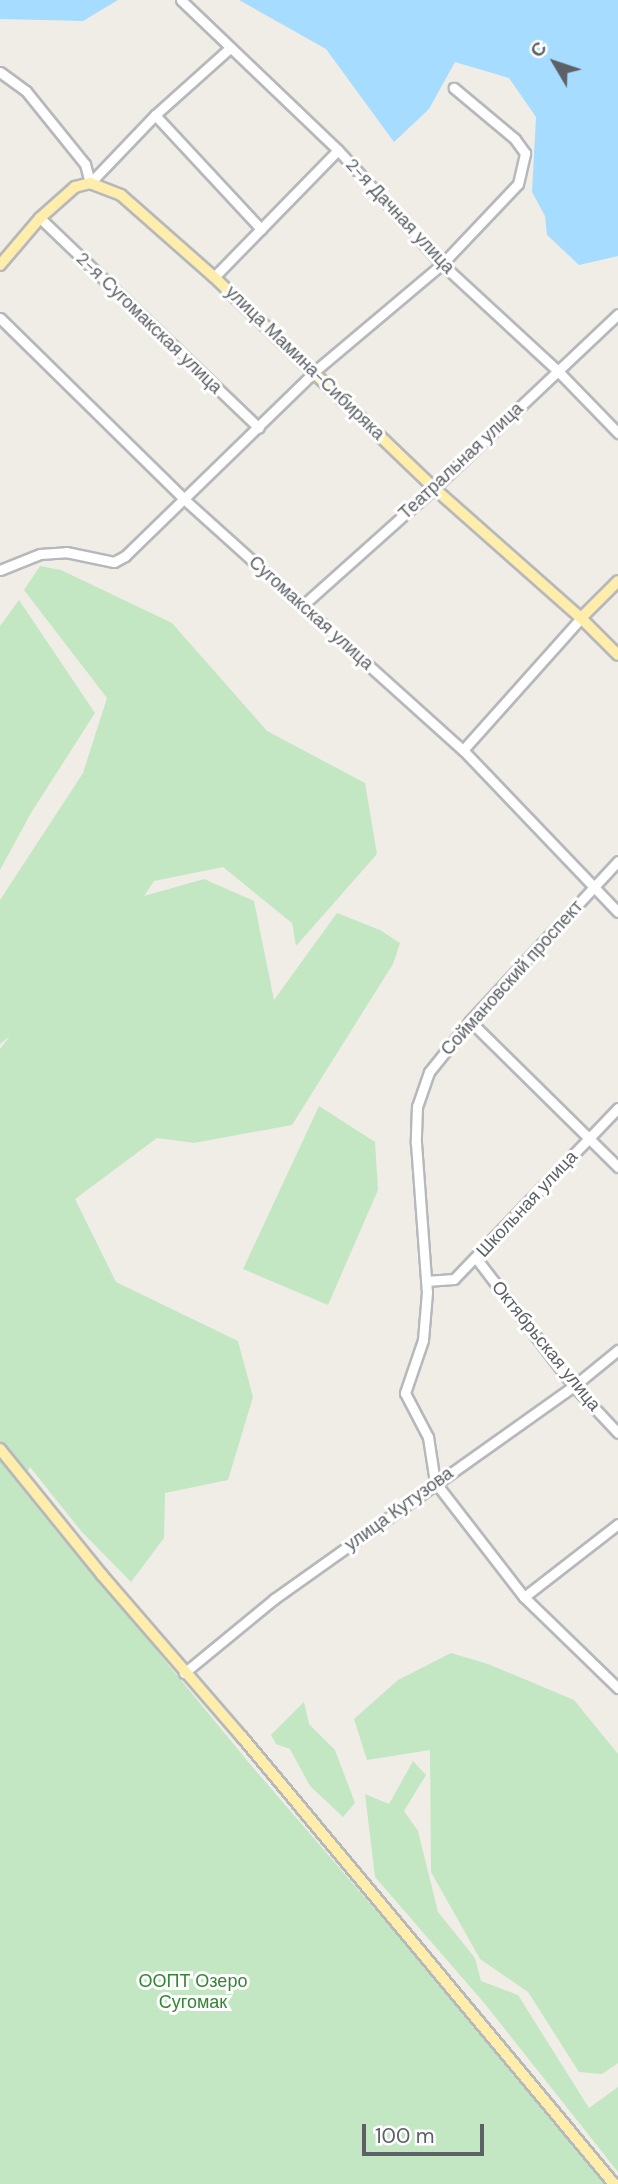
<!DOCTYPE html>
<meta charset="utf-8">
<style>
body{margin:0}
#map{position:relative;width:618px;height:2184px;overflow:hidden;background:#f0ede6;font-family:"DM Sans",sans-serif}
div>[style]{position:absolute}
.green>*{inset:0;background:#c3e7c2}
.water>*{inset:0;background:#a6dcff}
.roads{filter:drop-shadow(2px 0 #b6b8bc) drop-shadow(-2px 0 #b6b8bc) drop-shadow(0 2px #b6b8bc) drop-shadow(0 -2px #b6b8bc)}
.minor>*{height:9px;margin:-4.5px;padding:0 4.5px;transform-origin:4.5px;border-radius:4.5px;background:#fff}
.major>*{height:10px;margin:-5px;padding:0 5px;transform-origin:5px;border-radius:5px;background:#ffeeab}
span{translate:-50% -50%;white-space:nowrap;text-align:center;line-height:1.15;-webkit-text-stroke:6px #fff;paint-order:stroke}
.street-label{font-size:18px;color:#5d6166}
.park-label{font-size:18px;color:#348635}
.north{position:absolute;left:520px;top:28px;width:70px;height:70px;-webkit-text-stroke:5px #fff;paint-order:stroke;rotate:309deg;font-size:19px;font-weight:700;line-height:28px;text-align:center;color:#5d6166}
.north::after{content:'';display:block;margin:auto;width:24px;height:32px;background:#5d6166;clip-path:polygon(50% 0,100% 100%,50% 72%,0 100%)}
.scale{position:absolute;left:362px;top:2124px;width:122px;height:32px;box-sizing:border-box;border:4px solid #5d6166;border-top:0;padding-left:9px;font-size:21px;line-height:24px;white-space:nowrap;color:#5d6166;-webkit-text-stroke:5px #fff;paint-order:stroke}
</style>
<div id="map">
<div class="green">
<div style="clip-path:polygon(40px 566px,61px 570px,172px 623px,267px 731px,365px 783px,377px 854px,296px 946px,292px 923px,223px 867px,154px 881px,144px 896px,204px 879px,254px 901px,274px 1000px,337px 913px,380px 930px,400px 943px,393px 964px,292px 1125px,194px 1143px,157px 1138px,75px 1199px,116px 1282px,238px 1341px,253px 1397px,228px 1480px,165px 1493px,164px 1538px,131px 1582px,81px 1531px,30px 1467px,20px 1484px,250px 1764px,547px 2109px,606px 2184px,0 2184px,0 1049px,10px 1036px,0 1044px,0 900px,83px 773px,107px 698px,24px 590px)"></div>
<div style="clip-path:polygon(19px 600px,95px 713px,31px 813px,0 870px,0 626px)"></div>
<div style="clip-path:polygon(319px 1106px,375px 1142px,378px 1190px,328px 1305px,243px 1269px)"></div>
<div style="clip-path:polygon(451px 1653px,488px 1664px,574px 1700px,618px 1754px,618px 2063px,602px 2074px,579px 2072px,528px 1992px,480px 1959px,431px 1872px,430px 1750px,367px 1760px,354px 1719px,398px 1680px)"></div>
<div style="clip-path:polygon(304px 1702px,309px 1724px,335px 1750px,355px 1803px,343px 1817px,310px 1786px,290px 1749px,276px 1744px,271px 1735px)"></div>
<div style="clip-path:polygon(413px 1761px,426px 1775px,404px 1811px,418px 1831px,438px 1912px,475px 1958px,481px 1981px,518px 1995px,589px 2108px,618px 2087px,618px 2172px,485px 2004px,375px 1877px,365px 1794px,389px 1804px)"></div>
</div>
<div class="water">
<div style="clip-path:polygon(0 0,118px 0,83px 21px,0 19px)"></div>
<div style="clip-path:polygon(239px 0,618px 0,618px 256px,579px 265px,547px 235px,545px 216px,532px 192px,536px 117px,509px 78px,455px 62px,429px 109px,394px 142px,326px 49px)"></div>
</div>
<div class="roads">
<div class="minor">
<div style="left:181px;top:0;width:217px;rotate:43.7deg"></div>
<div style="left:338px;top:150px;width:154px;rotate:47.6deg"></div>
<div style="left:442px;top:264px;width:156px;rotate:42.7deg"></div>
<div style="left:557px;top:370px;width:88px;rotate:45.9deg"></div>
<div style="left:0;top:72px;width:32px;rotate:36deg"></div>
<div style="left:26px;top:91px;width:94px;rotate:51.1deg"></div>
<div style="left:85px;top:164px;width:20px;rotate:75deg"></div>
<div style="left:155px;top:115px;width:156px;rotate:47.1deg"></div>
<div style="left:90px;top:183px;width:94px;rotate:-46.3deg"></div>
<div style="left:155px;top:115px;width:101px;rotate:-41.8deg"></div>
<div style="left:40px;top:218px;width:303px;rotate:43.8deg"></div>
<div style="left:214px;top:277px;width:177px;rotate:-45.7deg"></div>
<div style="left:0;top:318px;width:260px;rotate:44.5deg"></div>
<div style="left:185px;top:500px;width:374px;rotate:42deg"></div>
<div style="left:463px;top:750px;width:224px;rotate:46.3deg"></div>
<div style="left:0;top:570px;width:43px;rotate:-21.8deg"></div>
<div style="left:40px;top:554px;width:26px;rotate:-4deg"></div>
<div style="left:66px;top:552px;width:49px;rotate:11.8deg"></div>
<div style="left:114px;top:562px;width:13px;rotate:-29deg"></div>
<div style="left:125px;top:556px;width:265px;rotate:-44.2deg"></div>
<div style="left:315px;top:371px;width:166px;rotate:-40.1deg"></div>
<div style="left:442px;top:264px;width:110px;rotate:-46.5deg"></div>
<div style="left:518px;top:184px;width:32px;rotate:-77deg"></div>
<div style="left:525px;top:153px;width:17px;rotate:-126deg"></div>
<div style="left:515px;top:139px;width:80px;rotate:-140.1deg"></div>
<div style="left:302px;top:606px;width:177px;rotate:-41.8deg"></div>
<div style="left:434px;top:488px;width:253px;rotate:-43.4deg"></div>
<div style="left:463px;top:750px;width:177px;rotate:-48.2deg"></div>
<div style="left:618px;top:861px;width:218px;rotate:132.8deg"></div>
<div style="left:470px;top:1021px;width:65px;rotate:128.8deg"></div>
<div style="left:429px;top:1072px;width:36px;rotate:109deg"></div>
<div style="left:417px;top:1106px;width:37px;rotate:92deg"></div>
<div style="left:416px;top:1143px;width:149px;rotate:85.8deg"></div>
<div style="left:427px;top:1292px;width:48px;rotate:94.8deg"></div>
<div style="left:423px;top:1340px;width:56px;rotate:108.8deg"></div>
<div style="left:405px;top:1393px;width:50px;rotate:62.4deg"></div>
<div style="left:428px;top:1437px;width:46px;rotate:81.2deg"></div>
<div style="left:435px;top:1482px;width:145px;rotate:52.3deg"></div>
<div style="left:524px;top:1597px;width:131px;rotate:44.1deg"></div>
<div style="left:470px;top:1021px;width:208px;rotate:44.6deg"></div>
<div style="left:476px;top:1258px;width:161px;rotate:52.6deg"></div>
<div style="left:574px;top:1386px;width:64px;rotate:46.9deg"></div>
<div style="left:426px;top:1281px;width:28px;rotate:-4deg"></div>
<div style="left:454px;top:1279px;width:237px;rotate:-46.2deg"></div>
<div style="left:524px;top:1597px;width:119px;rotate:-37.8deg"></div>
<div style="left:184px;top:1673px;width:117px;rotate:-39.4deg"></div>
<div style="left:274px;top:1599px;width:368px;rotate:-35.4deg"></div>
<div style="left:574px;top:1386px;width:57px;rotate:-39.3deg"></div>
</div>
<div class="major">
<div style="left:0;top:265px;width:62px;rotate:-49.6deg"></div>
<div style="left:40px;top:218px;width:47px;rotate:-41.5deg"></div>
<div style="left:75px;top:187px;width:16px;rotate:-15deg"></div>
<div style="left:90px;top:183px;width:33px;rotate:21deg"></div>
<div style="left:121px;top:195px;width:124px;rotate:41.4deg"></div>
<div style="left:214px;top:277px;width:305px;rotate:43.8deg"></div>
<div style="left:434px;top:488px;width:196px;rotate:41.5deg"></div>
<div style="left:581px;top:618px;width:52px;rotate:45deg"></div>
<div style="left:581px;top:618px;width:52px;rotate:-45deg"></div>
<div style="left:0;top:1449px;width:162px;rotate:51deg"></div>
<div style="left:102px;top:1575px;width:214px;rotate:49.2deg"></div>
<div style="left:242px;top:1737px;width:582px;rotate:50.23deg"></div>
</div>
</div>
<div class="street-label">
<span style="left:400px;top:216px;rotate:47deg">2-я Дачная улица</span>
<span style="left:149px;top:323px;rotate:44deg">2-я Сугомакская улица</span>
<span style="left:305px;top:363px;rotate:44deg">улица Мамина-Сибиряка</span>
<span style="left:461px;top:461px;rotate:-43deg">Театральная улица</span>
<span style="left:311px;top:613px;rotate:42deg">Сугомакская улица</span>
<span style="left:512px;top:978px;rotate:-48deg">Соймановский проспект</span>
<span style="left:527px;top:1204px;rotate:-47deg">Школьная улица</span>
<span style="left:546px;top:1346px;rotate:51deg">Октябрьская улица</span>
<span style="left:399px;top:1509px;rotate:-36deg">улица Кутузова</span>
</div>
<div class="park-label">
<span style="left:193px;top:1992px">ООПТ Озеро<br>Сугомак</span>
</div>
<div class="north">С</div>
<div class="scale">100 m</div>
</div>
